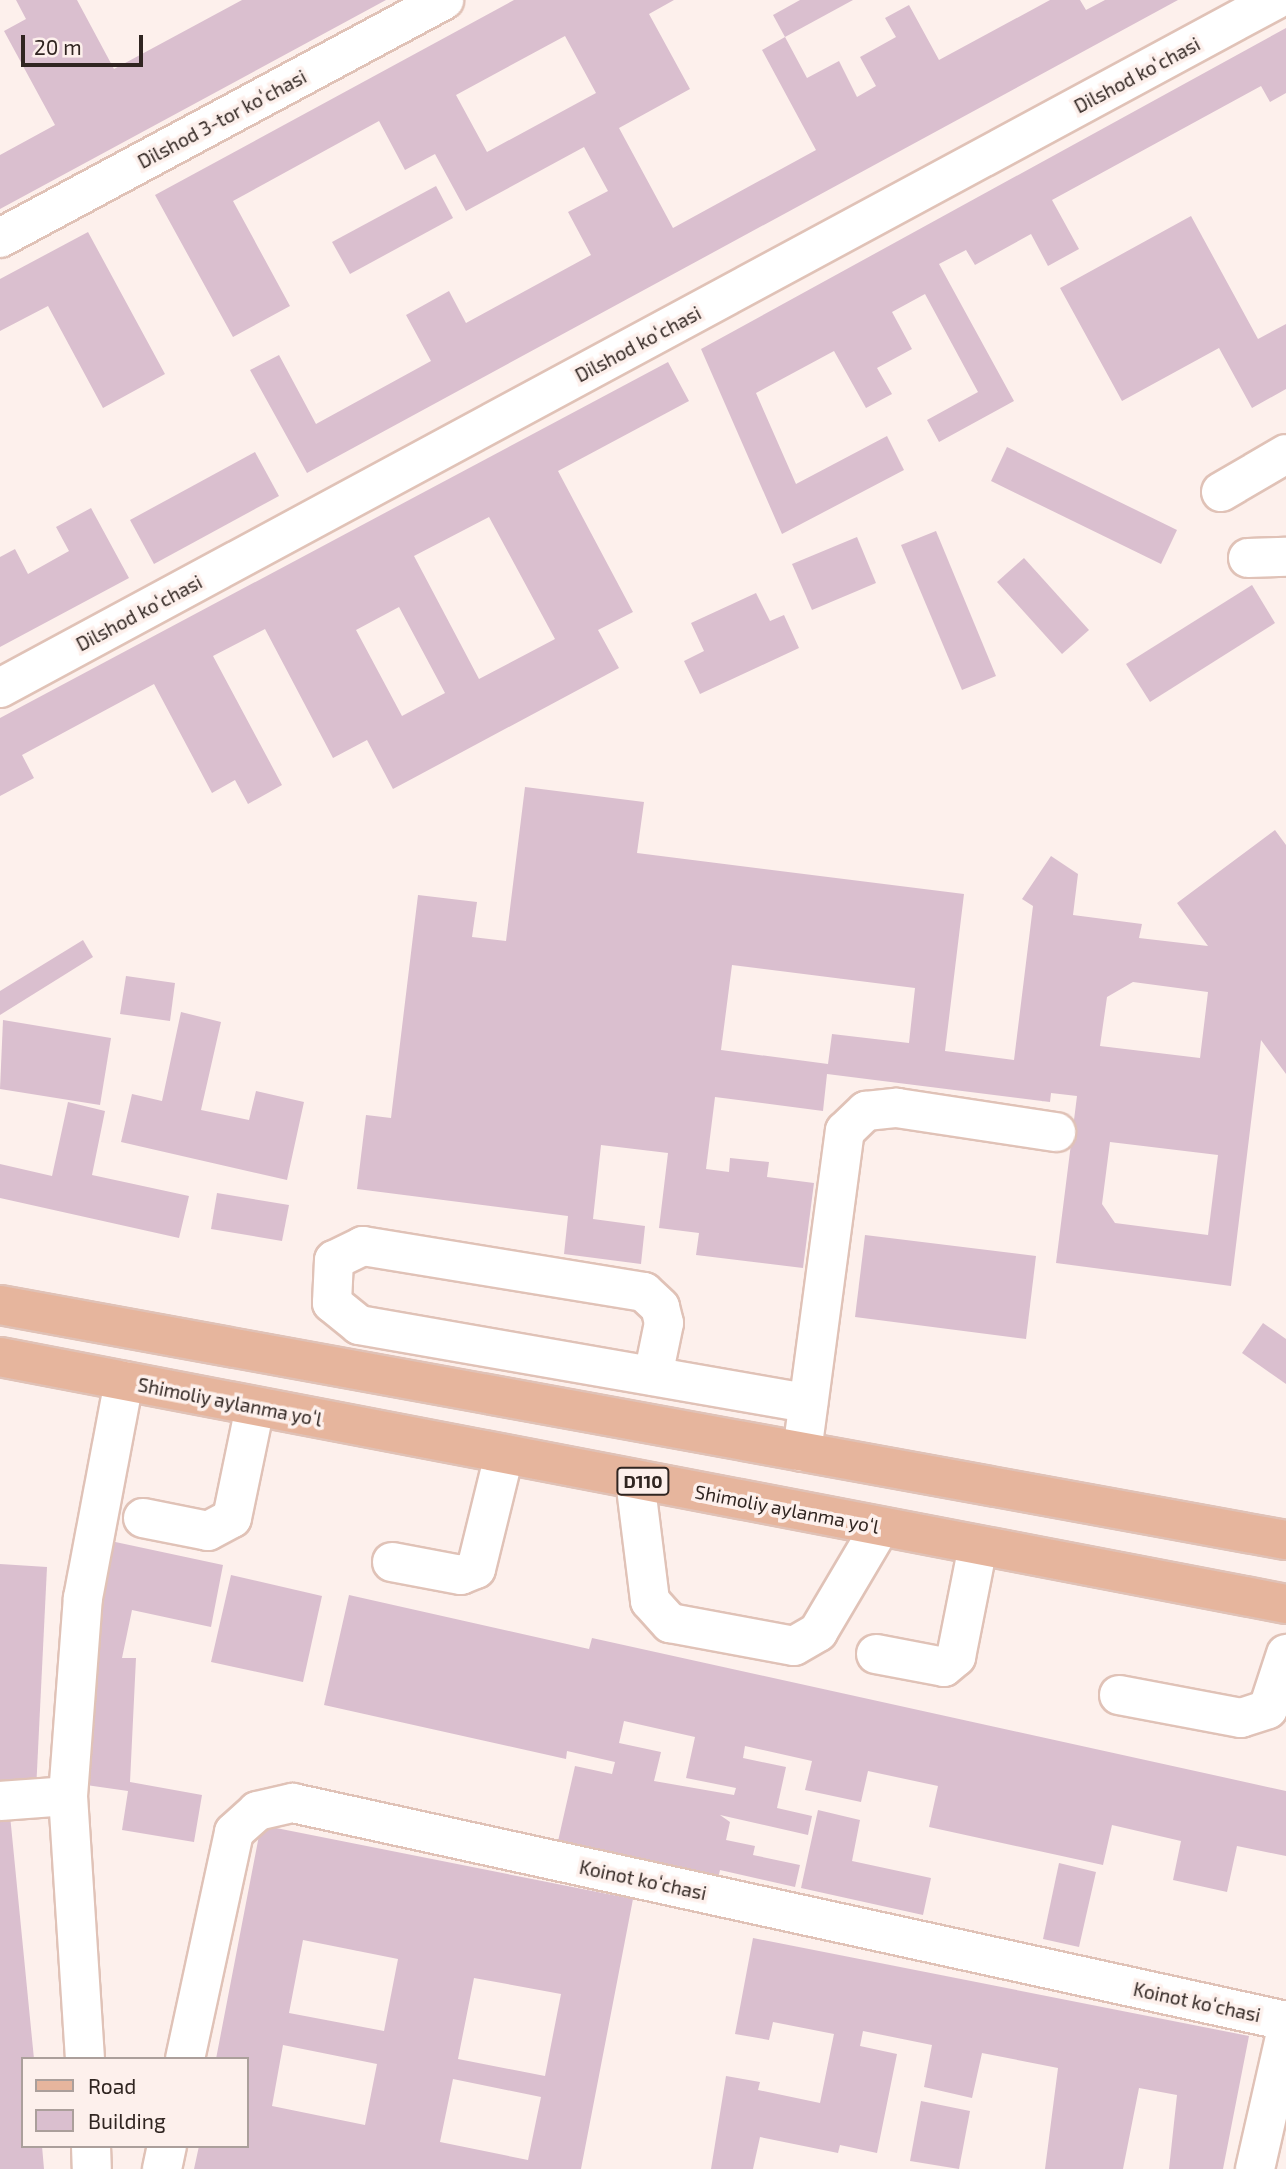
<!DOCTYPE html>
<meta charset="utf-8">
<style>
body{margin:0}
#map{position:relative;width:1286px;height:2169px;overflow:hidden;background:#fdf0ec;font-family:"Exo 2",sans-serif}
div>[style]{position:absolute}
.building>*{inset:0;background:#dabfcf}
.roads{filter:drop-shadow(2px 0 #e0c2b7) drop-shadow(-2px 0 #e0c2b7) drop-shadow(0 2px #e0c2b7) drop-shadow(0 -2px #e0c2b7)}
.minor>*{height:38px;margin:-19px;padding:0 19px;transform-origin:19px;border-radius:19px;background:#fff}
.major>*{height:38px;margin:-19px;padding:0 19px;transform-origin:19px;border-radius:19px;background:#e6b59d}
span{translate:-50% -50%;white-space:nowrap;text-align:center;line-height:1.15;-webkit-text-stroke:7px #fdf0ec;paint-order:stroke}
.shield-label span{padding:2px 5px;background:#fdf0ec;border:2px solid;border-radius:5px;-webkit-text-stroke-width:0}
.shield-label{font-size:18px;color:#302521;font-weight:700}
.street-label{font-size:19px;color:#302521}
.legend{position:absolute;left:21px;top:2057px;width:228px;height:91px;box-sizing:border-box;background:#fdf0ec;border:2px solid #ab9f9b;margin:0;padding:9px 12px;list-style:none;font-size:21px;color:#302521}
.legend li{display:flex;align-items:center;gap:14px;height:35px}
.legend b{width:35px;border:2px solid #ab9f9b}
.scale{position:absolute;left:21px;top:35px;width:122px;height:32px;box-sizing:border-box;border:4px solid #302521;border-top:0;padding-left:9px;font-size:21px;line-height:24px;white-space:nowrap;color:#302521;-webkit-text-stroke:5px #fdf0ec;paint-order:stroke}
</style>
<div id="map">
<div class="building">
<div style="clip-path:polygon(16px 0,77px 0,114px 69px,242px 0,386px 0,0 209px,0 155px,55px 125px,4px 31px,26px 19px)"></div>
<div style="clip-path:polygon(evenodd,514px 0,674px 0,649px 14px,690px 89px,619px 128px,673px 228px,816px 150px,762px 50px,785px 37px,807px 78px,839px 61px,857px 97px,876px 86px,860px 57px,896px 37px,885px 18px,909px 5px,939px 60px,1050px 0,1080px 0,1086px 10px,1105px 0,1178px 0,307px 473px,250px 370px,279px 355px,316px 424px,431px 361px,406px 315px,449px 291px,466px 323px,591px 255px,568px 212px,608px 191px,584px 147px,466px 211px,435px 154px,405px 170px,379px 121px,233px 201px,290px 306px,233px 337px,155px 195px,514px 0,565px 36px,596px 93px,487px 152px,456px 95px,565px 36px)"></div>
<div style="clip-path:polygon(800px 0,853px 0,785px 37px,773px 15px)"></div>
<div style="clip-path:polygon(1286px 28px,1286px 93px,1270px 102px,1261px 86px,1052px 200px,1079px 249px,1048px 266px,1031px 234px,975px 265px,966px 250px,939px 264px,1014px 401px,939px 442px,927px 420px,978px 392px,925px 294px,892px 312px,912px 349px,877px 368px,892px 394px,866px 408px,834px 351px,756px 393px,796px 484px,887px 436px,904px 470px,782px 534px,701px 349px)"></div>
<div style="clip-path:polygon(436px 186px,453px 218px,350px 274px,332px 242px)"></div>
<div style="clip-path:polygon(1191px 216px,1258px 339px,1286px 324px,1286px 389px,1252px 408px,1219px 348px,1122px 401px,1060px 288px)"></div>
<div style="clip-path:polygon(88px 232px,165px 374px,103px 408px,48px 306px,0 331px,0 279px)"></div>
<div style="clip-path:polygon(evenodd,668px 362px,689px 401px,558px 471px,633px 612px,598px 630px,619px 668px,393px 789px,367px 740px,333px 758px,265px 629px,213px 656px,282px 785px,248px 804px,235px 780px,212px 793px,154px 684px,22px 755px,34px 778px,0 796px,0 718px,668px 362px,489px 517px,555px 639px,479px 679px,414px 556px,489px 517px,668px 362px,399px 607px,445px 693px,402px 716px,356px 630px,399px 607px)"></div>
<div style="clip-path:polygon(1007px 447px,1177px 530px,1161px 564px,991px 481px)"></div>
<div style="clip-path:polygon(255px 452px,279px 496px,154px 564px,130px 520px)"></div>
<div style="clip-path:polygon(91px 508px,129px 578px,0 647px,0 557px,15px 549px,28px 574px,69px 551px,56px 527px)"></div>
<div style="clip-path:polygon(936px 531px,996px 676px,962px 690px,901px 545px)"></div>
<div style="clip-path:polygon(857px 537px,876px 583px,812px 610px,792px 564px)"></div>
<div style="clip-path:polygon(1024px 558px,1089px 630px,1062px 654px,997px 582px)"></div>
<div style="clip-path:polygon(1252px 585px,1275px 623px,1150px 702px,1126px 664px)"></div>
<div style="clip-path:polygon(756px 593px,770px 621px,784px 615px,799px 648px,700px 694px,684px 661px,704px 651px,691px 623px)"></div>
<div style="clip-path:polygon(evenodd,525px 787px,644px 802px,637px 853px,964px 894px,945px 1051px,1014px 1060px,1033px 906px,1022px 899px,1051px 856px,1078px 874px,1073px 915px,1142px 924px,1139px 938px,1208px 946px,1177px 903px,1275px 830px,1286px 845px,1286px 1074px,1261px 1040px,1231px 1286px,1056px 1263px,1077px 1096px,1051px 1093px,1050px 1102px,827px 1074px,823px 1111px,715px 1097px,706px 1169px,729px 1172px,730px 1158px,769px 1162px,767px 1177px,814px 1183px,803px 1268px,696px 1255px,699px 1233px,659px 1228px,668px 1153px,601px 1145px,593px 1219px,645px 1226px,641px 1264px,564px 1254px,568px 1216px,357px 1189px,366px 1115px,391px 1118px,418px 895px,477px 902px,472px 937px,506px 941px,525px 787px,732px 965px,915px 988px,909px 1043px,832px 1034px,828px 1064px,721px 1050px,732px 965px,525px 787px,1133px 982px,1208px 992px,1200px 1058px,1100px 1046px,1107px 997px,1133px 982px,525px 787px,1110px 1142px,1218px 1155px,1208px 1235px,1115px 1223px,1102px 1204px,1110px 1142px)"></div>
<div style="clip-path:polygon(83px 940px,93px 957px,0 1015px,0 991px)"></div>
<div style="clip-path:polygon(126px 976px,175px 983px,170px 1021px,120px 1014px)"></div>
<div style="clip-path:polygon(181px 1012px,221px 1022px,201px 1110px,249px 1120px,256px 1091px,304px 1102px,287px 1180px,121px 1142px,132px 1094px,162px 1101px)"></div>
<div style="clip-path:polygon(3px 1020px,111px 1038px,100px 1105px,0 1089px)"></div>
<div style="clip-path:polygon(68px 1102px,105px 1111px,92px 1175px,189px 1196px,179px 1238px,0 1198px,0 1164px,52px 1176px)"></div>
<div style="clip-path:polygon(217px 1193px,289px 1205px,282px 1241px,211px 1229px)"></div>
<div style="clip-path:polygon(865px 1235px,1036px 1256px,1026px 1339px,855px 1317px)"></div>
<div style="clip-path:polygon(1263px 1323px,1286px 1339px,1286px 1384px,1242px 1353px)"></div>
<div style="clip-path:polygon(106px 1540px,223px 1565px,211px 1627px,132px 1610px,122px 1658px,136px 1658px,130px 1782px,202px 1795px,194px 1842px,122px 1830px,128px 1791px,86px 1785px)"></div>
<div style="clip-path:polygon(0 1564px,47px 1567px,36px 1791px,0 1789px)"></div>
<div style="clip-path:polygon(231px 1575px,322px 1596px,303px 1682px,211px 1662px)"></div>
<div style="clip-path:polygon(evenodd,349px 1595px,589px 1649px,592px 1638px,1286px 1791px,1286px 1856px,1237px 1846px,1227px 1892px,1173px 1880px,1181px 1841px,1112px 1825px,1103px 1865px,929px 1827px,938px 1786px,868px 1771px,861px 1802px,805px 1790px,812px 1761px,745px 1746px,743px 1758px,786px 1767px,777px 1808px,812px 1816px,808px 1835px,720px 1815px,730px 1822px,726px 1840px,755px 1846px,753px 1855px,800px 1865px,795px 1887px,720px 1870px,717px 1883px,603px 1850px,601px 1861px,556px 1850px,575px 1766px,612px 1774px,615px 1762px,567px 1751px,566px 1759px,324px 1705px,349px 1595px,624px 1721px,695px 1737px,686px 1778px,736px 1788px,734px 1795px,654px 1781px,661px 1752px,619px 1743px,624px 1721px)"></div>
<div style="clip-path:polygon(0 1805px,9px 1805px,34px 2059px,23px 2059px,23px 2146px,42px 2146px,44px 2169px,0 2169px)"></div>
<div style="clip-path:polygon(818px 1810px,860px 1820px,852px 1861px,931px 1878px,923px 1915px,801px 1888px)"></div>
<div style="clip-path:polygon(evenodd,261px 1825px,633px 1899px,581px 2169px,194px 2169px,199px 2146px,247px 2146px,247px 2059px,216px 2059px,261px 1825px,303px 1940px,398px 1959px,384px 2031px,289px 2013px,303px 1940px,261px 1825px,474px 1978px,561px 1994px,545px 2076px,458px 2059px,474px 1978px,261px 1825px,283px 2045px,377px 2064px,365px 2125px,272px 2106px,283px 2045px,261px 1825px,453px 2079px,541px 2097px,528px 2160px,440px 2142px,453px 2079px)"></div>
<div style="clip-path:polygon(1059px 1863px,1096px 1872px,1079px 1947px,1043px 1939px)"></div>
<div style="clip-path:polygon(753px 1938px,1249px 2036px,1223px 2169px,1169px 2169px,1177px 2095px,1139px 2088px,1123px 2169px,1045px 2169px,1058px 2068px,982px 2053px,972px 2098px,924px 2087px,932px 2045px,863px 2031px,860px 2046px,897px 2054px,877px 2153px,840px 2145px,838px 2153px,760px 2137px,753px 2169px,711px 2169px,726px 2076px,760px 2082px,758px 2090px,820px 2103px,834px 2034px,773px 2022px,769px 2040px,735px 2034px)"></div>
<div style="clip-path:polygon(921px 2101px,970px 2111px,959px 2169px,910px 2161px)"></div>
</div>
<div class="roads">
<div class="minor">
<div style="left:0;top:238px;width:504px;rotate:-28.19deg"></div>
<div style="left:1221px;top:492px;width:75px;rotate:-30.3deg"></div>
<div style="left:1248px;top:558px;width:38px;rotate:-2deg"></div>
<div style="left:0;top:688px;width:1449px;rotate:-28.35deg"></div>
<div style="left:653px;top:1376px;width:54px;rotate:-78.3deg"></div>
<div style="left:664px;top:1323px;width:16px;rotate:-104deg"></div>
<div style="left:660px;top:1307px;width:22px;rotate:-137deg"></div>
<div style="left:644px;top:1292px;width:285px;rotate:-170.7deg"></div>
<div style="left:363px;top:1246px;width:32px;rotate:154deg"></div>
<div style="left:334px;top:1260px;width:43px;rotate:92.7deg"></div>
<div style="left:332px;top:1303px;width:35px;rotate:39deg"></div>
<div style="left:359px;top:1325px;width:456px;rotate:9.9deg"></div>
<div style="left:802px;top:1452px;width:324px;rotate:-82.4deg"></div>
<div style="left:845px;top:1131px;width:29px;rotate:-44deg"></div>
<div style="left:866px;top:1111px;width:31px;rotate:-6deg"></div>
<div style="left:897px;top:1108px;width:161px;rotate:8.6deg"></div>
<div style="left:635px;top:1480px;width:122px;rotate:82.9deg"></div>
<div style="left:650px;top:1601px;width:30px;rotate:48deg"></div>
<div style="left:670px;top:1623px;width:126px;rotate:10.5deg"></div>
<div style="left:794px;top:1646px;width:28px;rotate:-30deg"></div>
<div style="left:818px;top:1632px;width:122px;rotate:-59.4deg"></div>
<div style="left:143px;top:1518px;width:66px;rotate:11.3deg"></div>
<div style="left:208px;top:1531px;width:27px;rotate:-28deg"></div>
<div style="left:232px;top:1518px;width:113px;rotate:-78.3deg"></div>
<div style="left:392px;top:1562px;width:70px;rotate:10.7deg"></div>
<div style="left:461px;top:1575px;width:16px;rotate:-22deg"></div>
<div style="left:476px;top:1569px;width:117px;rotate:-76.2deg"></div>
<div style="left:876px;top:1654px;width:69px;rotate:10.8deg"></div>
<div style="left:944px;top:1667px;width:16px;rotate:-40deg"></div>
<div style="left:956px;top:1657px;width:113px;rotate:-78.8deg"></div>
<div style="left:1119px;top:1695px;width:124px;rotate:10.7deg"></div>
<div style="left:1241px;top:1718px;width:28px;rotate:-18deg"></div>
<div style="left:1268px;top:1709px;width:58px;rotate:-71.9deg"></div>
<div style="left:0;top:1801px;width:68px;rotate:-4.2deg"></div>
<div style="left:85px;top:2059px;width:264px;rotate:-93.7deg"></div>
<div style="left:68px;top:1796px;width:199px;rotate:-85.7deg"></div>
<div style="left:83px;top:1598px;width:221px;rotate:-79.3deg"></div>
<div style="left:185px;top:2059px;width:232px;rotate:-77.8deg"></div>
<div style="left:234px;top:1832px;width:31px;rotate:-42deg"></div>
<div style="left:257px;top:1811px;width:37px;rotate:-13deg"></div>
<div style="left:293px;top:1803px;width:1017px;rotate:12.38deg"></div>
<div style="left:91px;top:2146px;width:23px;rotate:88deg"></div>
<div style="left:162px;top:2169px;width:24px;rotate:-78deg"></div>
<div style="left:1255px;top:2169px;width:140px;rotate:-77.2deg"></div>
</div>
<div class="major">
<div style="left:0;top:1305px;width:1307px;rotate:10.36deg"></div>
<div style="left:0;top:1357px;width:1310px;rotate:10.87deg"></div>
</div>
</div>
<div class="shield-label">
<span style="left:643px;top:1481px">D110</span>
</div>
<div class="street-label">
<span style="left:1137px;top:75px;rotate:-28deg">Dilshod koʻchasi</span>
<span style="left:222px;top:119px;rotate:-28deg">Dilshod 3-tor koʻchasi</span>
<span style="left:638px;top:344px;rotate:-28deg">Dilshod koʻchasi</span>
<span style="left:139px;top:613px;rotate:-28deg">Dilshod koʻchasi</span>
<span style="left:230px;top:1402px;rotate:11deg">Shimoliy aylanma yoʻl</span>
<span style="left:787px;top:1509px;rotate:11deg">Shimoliy aylanma yoʻl</span>
<span style="left:643px;top:1880px;rotate:12deg">Koinot koʻchasi</span>
<span style="left:1197px;top:2002px;rotate:12deg">Koinot koʻchasi</span>
</div>
<ul class="legend">
<li><b style="height:9px;background:#e6b59d"></b>Road</li>
<li><b style="height:19px;background:#dabfcf"></b>Building</li>
</ul>
<div class="scale">20 m</div>
</div>
